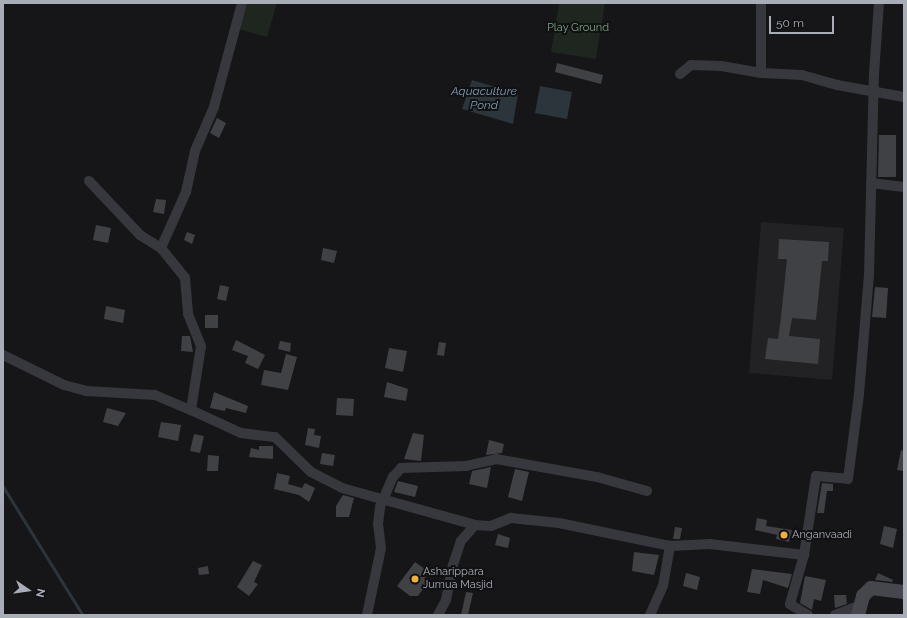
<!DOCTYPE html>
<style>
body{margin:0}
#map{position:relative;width:907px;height:618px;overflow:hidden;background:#161618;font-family:Raleway,sans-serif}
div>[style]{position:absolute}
.built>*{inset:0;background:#222225}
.green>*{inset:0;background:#1e261f}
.water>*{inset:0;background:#2c353c}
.stream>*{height:2.5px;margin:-1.25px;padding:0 1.25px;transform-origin:1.25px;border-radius:1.25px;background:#2c353c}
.building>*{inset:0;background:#404145}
.minor>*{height:10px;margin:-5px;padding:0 5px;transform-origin:5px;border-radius:5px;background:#37383d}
.secondary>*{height:14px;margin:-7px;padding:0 7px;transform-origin:7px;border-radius:7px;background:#45474d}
.dots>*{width:11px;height:11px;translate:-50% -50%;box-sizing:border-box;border:2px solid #111113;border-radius:50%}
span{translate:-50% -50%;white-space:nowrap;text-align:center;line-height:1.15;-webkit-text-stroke:4px #111113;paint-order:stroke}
.park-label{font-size:11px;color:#7fa381}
.poi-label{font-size:11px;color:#a8adb8}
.left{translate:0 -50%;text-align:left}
.water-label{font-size:12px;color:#7f9bb3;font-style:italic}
.frame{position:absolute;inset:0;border:4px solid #a8adb8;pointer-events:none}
.north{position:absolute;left:8px;top:570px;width:40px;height:40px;-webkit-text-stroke:3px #111113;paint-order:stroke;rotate:103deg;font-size:11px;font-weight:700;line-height:16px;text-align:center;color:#a8adb8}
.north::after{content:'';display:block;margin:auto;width:14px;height:18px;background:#a8adb8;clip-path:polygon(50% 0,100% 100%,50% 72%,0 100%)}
.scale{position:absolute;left:769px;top:16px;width:65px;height:18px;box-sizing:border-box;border:2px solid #a8adb8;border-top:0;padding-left:5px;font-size:12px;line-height:14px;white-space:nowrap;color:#a8adb8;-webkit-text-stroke:3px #111113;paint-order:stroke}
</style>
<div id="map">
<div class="built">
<div style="clip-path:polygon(761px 222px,844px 228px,832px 380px,749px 373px)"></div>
</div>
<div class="green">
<div style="clip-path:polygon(245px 3px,277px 3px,267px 37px,238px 29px)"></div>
<div style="clip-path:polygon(559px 3px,605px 3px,596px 59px,551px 52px)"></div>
</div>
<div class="water">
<div style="clip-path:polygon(472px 80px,518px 94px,513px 124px,462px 109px)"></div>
<div style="clip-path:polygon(540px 86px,572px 92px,567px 119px,535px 113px)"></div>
</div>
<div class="stream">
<div style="left:3px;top:486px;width:152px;rotate:58.2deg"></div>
</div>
<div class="building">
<div style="clip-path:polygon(557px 63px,603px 75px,601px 84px,555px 72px)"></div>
<div style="clip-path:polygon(217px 118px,226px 123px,219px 138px,210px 133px)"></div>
<div style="clip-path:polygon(879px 135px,896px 135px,896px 177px,878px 177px)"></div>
<div style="clip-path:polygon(156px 199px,166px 200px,164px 214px,153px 212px)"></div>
<div style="clip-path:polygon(96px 225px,111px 228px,108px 243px,93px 240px)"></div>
<div style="clip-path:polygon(187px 232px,195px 235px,192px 244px,184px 240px)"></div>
<div style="clip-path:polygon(779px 239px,829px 242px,828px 261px,822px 261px,816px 320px,792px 318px,789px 336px,820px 339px,818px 364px,765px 359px,768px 338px,778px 339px,781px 317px,787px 259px,778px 259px)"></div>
<div style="clip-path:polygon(323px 248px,337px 251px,334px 263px,321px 260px)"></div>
<div style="clip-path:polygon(220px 285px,229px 287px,226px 301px,217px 299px)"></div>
<div style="clip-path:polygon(875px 287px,888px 288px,886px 318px,872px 317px)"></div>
<div style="clip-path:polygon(106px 306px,125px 310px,123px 323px,104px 319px)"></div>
<div style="clip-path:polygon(205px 315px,218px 315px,218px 328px,205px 328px)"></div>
<div style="clip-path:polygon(182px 336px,190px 336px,193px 352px,181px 351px)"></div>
<div style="clip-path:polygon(236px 340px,265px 355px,258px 369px,245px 363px,248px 356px,232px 350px)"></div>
<div style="clip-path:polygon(280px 341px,291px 343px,290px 352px,278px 349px)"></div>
<div style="clip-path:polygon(439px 342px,446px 343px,444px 356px,437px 355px)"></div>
<div style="clip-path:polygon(389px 348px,407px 351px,403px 372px,385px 368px)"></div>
<div style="clip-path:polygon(286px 354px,297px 357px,288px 390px,261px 385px,264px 370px,281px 373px)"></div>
<div style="clip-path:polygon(387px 382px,408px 389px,406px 401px,384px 397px)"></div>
<div style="clip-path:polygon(214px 392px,248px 406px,246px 413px,226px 408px,225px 411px,210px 408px)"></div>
<div style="clip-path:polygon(337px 398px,354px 399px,353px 416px,336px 415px)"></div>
<div style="clip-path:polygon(107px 408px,126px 413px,118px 426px,103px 422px)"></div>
<div style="clip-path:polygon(161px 422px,181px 425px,178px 441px,158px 437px)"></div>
<div style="clip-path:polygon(308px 428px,315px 429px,314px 435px,321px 436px,319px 448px,305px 445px)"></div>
<div style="clip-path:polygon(413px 433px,424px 435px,421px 461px,404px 459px)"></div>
<div style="clip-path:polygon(194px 434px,204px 436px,200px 453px,190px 451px)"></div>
<div style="clip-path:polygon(489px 440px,504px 444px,502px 453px,486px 455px)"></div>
<div style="clip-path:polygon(259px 446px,273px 446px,273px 459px,249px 457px,251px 448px,259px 450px)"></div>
<div style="clip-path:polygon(901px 450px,904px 451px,904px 471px,897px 470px)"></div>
<div style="clip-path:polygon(322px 453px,335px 455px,333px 466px,320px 464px)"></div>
<div style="clip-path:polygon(208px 455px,219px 456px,218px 471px,207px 471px)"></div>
<div style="clip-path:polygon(491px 467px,487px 488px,469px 484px,472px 471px)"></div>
<div style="clip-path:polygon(515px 469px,529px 472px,522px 501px,508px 497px)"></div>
<div style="clip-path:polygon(277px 473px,290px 476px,288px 484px,302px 488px,305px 483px,315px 488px,309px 502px,299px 495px,274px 489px)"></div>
<div style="clip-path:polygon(398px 481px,418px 486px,415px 497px,394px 492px)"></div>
<div style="clip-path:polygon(822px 483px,833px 484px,833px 491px,827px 491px,824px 513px,817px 513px)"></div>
<div style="clip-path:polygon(343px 495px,354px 498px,349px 517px,336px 517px,336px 506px)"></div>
<div style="clip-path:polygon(757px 518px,767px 520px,766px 526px,792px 530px,789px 542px,776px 539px,777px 535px,755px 530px)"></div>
<div style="clip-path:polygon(884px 526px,897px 529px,893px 548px,880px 544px)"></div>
<div style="clip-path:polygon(675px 527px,682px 528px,680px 539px,673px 539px)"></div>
<div style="clip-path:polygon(498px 534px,510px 538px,508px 548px,495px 545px)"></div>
<div style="clip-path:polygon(634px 552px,659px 555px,654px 575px,632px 571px)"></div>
<div style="clip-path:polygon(253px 561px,262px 565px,254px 582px,258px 584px,249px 596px,237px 587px)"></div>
<div style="clip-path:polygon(415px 562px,429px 572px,425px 577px,429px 581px,418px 596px,410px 596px,397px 586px)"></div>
<div style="clip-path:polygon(208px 566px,209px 574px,199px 575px,198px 568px)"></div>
<div style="clip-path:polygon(752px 569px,792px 574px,788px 588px,763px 580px,760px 594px,747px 592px)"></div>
<div style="clip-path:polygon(686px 573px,700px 577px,697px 590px,683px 586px)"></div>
<div style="clip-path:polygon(878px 573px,893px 580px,892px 582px,875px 580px)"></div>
<div style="clip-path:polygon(805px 576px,826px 580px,821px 601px,814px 599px,812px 610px,800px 603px)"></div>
<div style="clip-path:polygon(466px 592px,473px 593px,468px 615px,461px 615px)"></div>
<div style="clip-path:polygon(834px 595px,846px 595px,847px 604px,835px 608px)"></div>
</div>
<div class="minor">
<div style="left:242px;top:3px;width:108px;rotate:105.1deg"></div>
<div style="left:214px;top:107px;width:48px;rotate:113.4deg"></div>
<div style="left:195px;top:151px;width:42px;rotate:102.4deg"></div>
<div style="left:186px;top:192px;width:61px;rotate:114.1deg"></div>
<div style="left:161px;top:248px;width:38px;rotate:51deg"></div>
<div style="left:185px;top:278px;width:36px;rotate:85deg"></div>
<div style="left:188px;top:314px;width:35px;rotate:68deg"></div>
<div style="left:201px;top:346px;width:65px;rotate:98.9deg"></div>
<div style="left:191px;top:410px;width:55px;rotate:24.7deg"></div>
<div style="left:241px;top:433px;width:34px;rotate:7deg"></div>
<div style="left:275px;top:437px;width:50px;rotate:44.2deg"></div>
<div style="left:311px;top:472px;width:35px;rotate:27deg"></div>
<div style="left:342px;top:488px;width:138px;rotate:15.5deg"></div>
<div style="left:475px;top:525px;width:16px;rotate:4deg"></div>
<div style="left:491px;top:526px;width:22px;rotate:-22deg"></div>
<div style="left:511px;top:518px;width:48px;rotate:5.9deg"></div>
<div style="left:559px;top:523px;width:113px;rotate:11.7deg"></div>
<div style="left:670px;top:546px;width:40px;rotate:-2.9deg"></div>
<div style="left:710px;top:544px;width:95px;rotate:6.7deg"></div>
<div style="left:761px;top:3px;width:70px;rotate:90deg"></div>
<div style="left:680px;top:74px;width:14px;rotate:-39deg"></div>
<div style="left:691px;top:65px;width:30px;rotate:2deg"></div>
<div style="left:721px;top:66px;width:41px;rotate:9.9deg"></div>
<div style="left:761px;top:73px;width:41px;rotate:2.8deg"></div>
<div style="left:802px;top:75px;width:36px;rotate:16deg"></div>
<div style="left:837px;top:85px;width:68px;rotate:10.2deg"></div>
<div style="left:89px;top:181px;width:74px;rotate:46.6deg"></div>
<div style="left:140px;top:235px;width:25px;rotate:32deg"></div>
<div style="left:871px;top:183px;width:33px;rotate:7deg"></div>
<div style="left:3px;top:355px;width:68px;rotate:26.2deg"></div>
<div style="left:64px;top:385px;width:23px;rotate:15deg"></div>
<div style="left:86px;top:391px;width:69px;rotate:3.3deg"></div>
<div style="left:155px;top:395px;width:39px;rotate:23deg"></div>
<div style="left:367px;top:615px;width:68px;rotate:-78.2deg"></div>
<div style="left:381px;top:548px;width:24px;rotate:-97deg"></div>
<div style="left:378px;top:524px;width:17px;rotate:-83deg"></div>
<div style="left:380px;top:507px;width:33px;rotate:-67deg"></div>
<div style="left:393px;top:477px;width:12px;rotate:-48deg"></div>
<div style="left:401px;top:468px;width:65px;rotate:-1.8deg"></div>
<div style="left:466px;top:466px;width:31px;rotate:-13deg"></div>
<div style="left:496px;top:459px;width:103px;rotate:10.1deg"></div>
<div style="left:597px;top:477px;width:52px;rotate:15.6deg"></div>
<div style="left:438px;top:615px;width:17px;rotate:-62deg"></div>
<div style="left:446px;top:600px;width:36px;rotate:-79deg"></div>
<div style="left:453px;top:565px;width:25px;rotate:-72deg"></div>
<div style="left:461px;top:541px;width:21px;rotate:-49deg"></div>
<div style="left:650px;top:615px;width:32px;rotate:-66deg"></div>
<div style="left:663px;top:586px;width:41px;rotate:-80.1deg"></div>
<div style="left:808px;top:615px;width:21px;rotate:-149deg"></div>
<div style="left:790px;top:604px;width:51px;rotate:-74.1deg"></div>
<div style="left:804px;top:555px;width:80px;rotate:-81.4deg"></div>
<div style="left:816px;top:476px;width:32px;rotate:5deg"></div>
<div style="left:848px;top:479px;width:86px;rotate:-82.6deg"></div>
<div style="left:859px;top:394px;width:119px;rotate:-85.2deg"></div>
<div style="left:869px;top:275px;width:201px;rotate:-88.6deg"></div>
<div style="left:874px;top:74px;width:71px;rotate:-86deg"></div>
<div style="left:835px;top:615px;width:26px;rotate:-21deg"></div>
</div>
<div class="secondary">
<div style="left:858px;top:615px;width:20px;rotate:-75deg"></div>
<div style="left:863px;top:596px;width:11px;rotate:-45deg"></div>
<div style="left:871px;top:588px;width:33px;rotate:7deg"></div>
</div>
<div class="dots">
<div style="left:784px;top:535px;background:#f2b134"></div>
<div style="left:415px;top:579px;background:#f2b134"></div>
</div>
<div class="park-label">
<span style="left:578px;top:28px">Play Ground</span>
</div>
<div class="poi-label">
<span class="left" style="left:792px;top:535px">Anganvaadi</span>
<span class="left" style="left:423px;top:579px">Asharippara<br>Jumua Masjid</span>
</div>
<div class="water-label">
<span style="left:484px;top:99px">Aquaculture<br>Pond</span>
</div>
<div class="frame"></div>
<div class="north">N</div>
<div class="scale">50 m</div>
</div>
